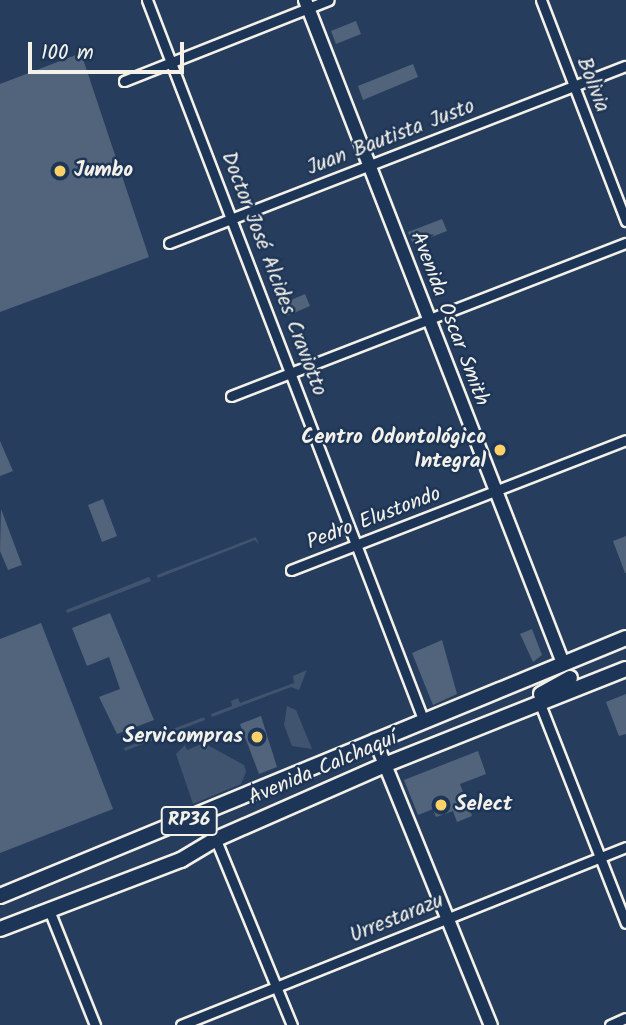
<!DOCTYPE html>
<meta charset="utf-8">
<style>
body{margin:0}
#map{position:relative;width:626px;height:1025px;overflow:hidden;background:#263d5d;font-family:Kalam,sans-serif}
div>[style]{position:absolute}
.green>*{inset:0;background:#40546f}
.building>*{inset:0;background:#52647b}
.roads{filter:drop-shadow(2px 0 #f4f1e8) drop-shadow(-2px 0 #f4f1e8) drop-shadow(0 2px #f4f1e8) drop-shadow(0 -2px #f4f1e8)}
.street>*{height:9px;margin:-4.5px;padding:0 4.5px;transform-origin:4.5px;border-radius:4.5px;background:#1d3557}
.secondary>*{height:12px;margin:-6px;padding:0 6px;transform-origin:6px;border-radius:6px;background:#1d3557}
.primary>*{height:14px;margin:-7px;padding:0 7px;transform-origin:7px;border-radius:7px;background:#1d3557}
.dots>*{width:19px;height:19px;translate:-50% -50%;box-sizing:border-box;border:4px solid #1d3557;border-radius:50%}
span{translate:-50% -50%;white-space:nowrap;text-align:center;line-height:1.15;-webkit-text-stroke:5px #1d3557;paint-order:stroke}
.shield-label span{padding:2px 5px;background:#1d3557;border:2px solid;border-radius:5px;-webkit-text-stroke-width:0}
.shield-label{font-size:19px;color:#f4f1e8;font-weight:700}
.street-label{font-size:21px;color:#f4f1e8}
.poi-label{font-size:21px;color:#f4f1e8;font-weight:700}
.left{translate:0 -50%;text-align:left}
.right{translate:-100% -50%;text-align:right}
.scale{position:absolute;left:28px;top:42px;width:156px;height:32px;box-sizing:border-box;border:4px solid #f4f1e8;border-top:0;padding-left:9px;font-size:21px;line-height:24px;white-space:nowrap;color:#f4f1e8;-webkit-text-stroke:5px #1d3557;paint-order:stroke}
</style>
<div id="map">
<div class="green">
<div style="clip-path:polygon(256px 537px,259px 545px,255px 540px,158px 578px,157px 575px)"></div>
<div style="clip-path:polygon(149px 577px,151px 581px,67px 613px,66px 610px)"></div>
<div style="clip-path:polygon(307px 670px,299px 690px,291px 687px,212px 717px,211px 714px,232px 706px,231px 701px,238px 698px,240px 703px,294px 683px,293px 676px)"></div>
<div style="clip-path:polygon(287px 706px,296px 710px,312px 749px,292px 746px,284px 725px)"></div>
<div style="clip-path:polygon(204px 717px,205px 720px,125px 751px,124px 748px)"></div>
<div style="clip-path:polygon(204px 743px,244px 765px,246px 772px,241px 784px,193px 804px,176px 754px,185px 745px,187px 750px)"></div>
</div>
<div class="building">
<div style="clip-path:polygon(356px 21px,361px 34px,336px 44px,331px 31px)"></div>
<div style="clip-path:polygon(81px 53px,149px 257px,0 312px,0 84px)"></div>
<div style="clip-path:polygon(413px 64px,418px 77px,363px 100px,358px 86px)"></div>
<div style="clip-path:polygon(442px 219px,447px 231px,413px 244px,408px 232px)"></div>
<div style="clip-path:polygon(305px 294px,310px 306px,287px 316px,284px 303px)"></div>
<div style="clip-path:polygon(0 441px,13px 471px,0 476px)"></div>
<div style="clip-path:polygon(502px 441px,508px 455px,498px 459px,492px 445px)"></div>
<div style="clip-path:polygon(103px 499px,117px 536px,102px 542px,88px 505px)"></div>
<div style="clip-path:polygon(1px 509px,22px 565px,8px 570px,0 551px)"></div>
<div style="clip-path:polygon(626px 536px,626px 573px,625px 573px,613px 541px)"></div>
<div style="clip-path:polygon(110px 613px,154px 720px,117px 734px,99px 697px,120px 689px,109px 657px,87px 666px,72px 628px)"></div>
<div style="clip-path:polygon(41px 623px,113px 809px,0 853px,0 639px)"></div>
<div style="clip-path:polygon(532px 629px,542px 655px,533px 662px,520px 634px)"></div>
<div style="clip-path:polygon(442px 640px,457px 694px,433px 705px,412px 653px)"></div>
<div style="clip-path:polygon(626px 694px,626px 734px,619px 736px,606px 702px)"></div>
<div style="clip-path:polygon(261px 716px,277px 767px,259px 774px,240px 724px)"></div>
<div style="clip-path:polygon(478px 751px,486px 774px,460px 784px,472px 816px,457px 822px,453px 811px,436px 817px,433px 809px,418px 815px,404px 780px)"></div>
</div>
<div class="roads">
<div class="street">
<div style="left:147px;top:0;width:770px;rotate:69deg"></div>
<div style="left:541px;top:0;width:237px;rotate:69deg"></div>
<div style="left:124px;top:81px;width:220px;rotate:-21.6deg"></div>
<div style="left:169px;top:243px;width:490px;rotate:-21.2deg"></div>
<div style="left:231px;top:396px;width:424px;rotate:-21.2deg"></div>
<div style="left:291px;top:570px;width:359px;rotate:-21.2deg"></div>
<div style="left:540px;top:704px;width:235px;rotate:68.6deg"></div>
<div style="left:218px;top:845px;width:195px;rotate:67.7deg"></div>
<div style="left:49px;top:910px;width:124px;rotate:68.2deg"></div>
<div style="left:181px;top:1025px;width:479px;rotate:-21.8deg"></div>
<div style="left:610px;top:1025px;width:17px;rotate:-24deg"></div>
</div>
<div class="secondary">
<div style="left:305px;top:0;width:711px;rotate:68.74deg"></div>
<div style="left:375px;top:740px;width:308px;rotate:67.9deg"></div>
</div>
<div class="primary">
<div style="left:541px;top:694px;width:33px;rotate:-29deg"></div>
<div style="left:0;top:896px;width:677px;rotate:-22.4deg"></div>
<div style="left:0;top:929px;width:194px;rotate:-20.9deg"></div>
<div style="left:181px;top:860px;width:39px;rotate:-31deg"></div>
<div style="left:214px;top:840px;width:189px;rotate:-23.7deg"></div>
<div style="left:387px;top:764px;width:257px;rotate:-21.7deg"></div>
</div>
</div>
<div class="dots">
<div style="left:60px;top:171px;background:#ffd166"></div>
<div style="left:500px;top:450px;background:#ffd166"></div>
<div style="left:257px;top:737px;background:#ffd166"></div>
<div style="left:441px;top:805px;background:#ffd166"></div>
</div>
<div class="shield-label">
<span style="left:189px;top:821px">RP36</span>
</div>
<div class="street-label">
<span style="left:592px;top:85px;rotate:69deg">Bolivia</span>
<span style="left:391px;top:138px;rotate:-21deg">Juan Bautista Justo</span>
<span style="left:273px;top:274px;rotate:69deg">Doctor José Alcides Craviotto</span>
<span style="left:449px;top:319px;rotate:69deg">Avenida Oscar Smith</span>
<span style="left:374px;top:519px;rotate:-21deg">Pedro Elustondo</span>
<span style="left:323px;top:769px;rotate:-23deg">Avenida Calchaquí</span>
<span style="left:397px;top:919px;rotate:-22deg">Urrestarazu</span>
</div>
<div class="poi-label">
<span class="left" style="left:74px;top:171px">Jumbo</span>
<span class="right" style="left:486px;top:450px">Centro Odontológico<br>Integral</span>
<span class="right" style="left:243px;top:737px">Servicompras</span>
<span class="left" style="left:455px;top:805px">Select</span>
</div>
<div class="scale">100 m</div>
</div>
